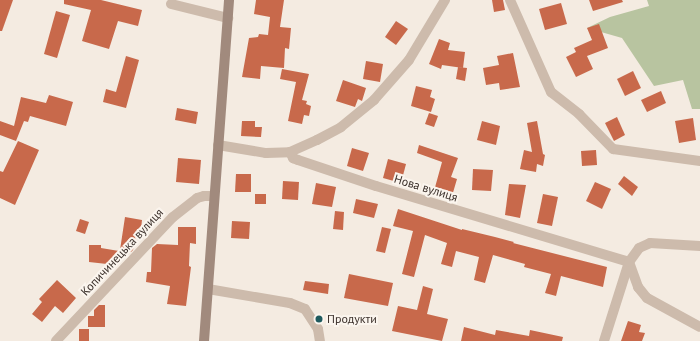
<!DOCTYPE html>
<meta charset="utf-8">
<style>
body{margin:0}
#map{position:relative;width:700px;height:341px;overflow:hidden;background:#f4ebe1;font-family:"PT Sans",sans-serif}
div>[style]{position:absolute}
.green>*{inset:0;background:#b8c4a0}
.building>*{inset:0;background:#c8694b}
.minor>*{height:10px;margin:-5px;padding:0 5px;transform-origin:5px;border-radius:5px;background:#cdbbac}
.secondary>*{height:10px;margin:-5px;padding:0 5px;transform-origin:5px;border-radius:5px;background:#a18a7d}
.dots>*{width:11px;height:11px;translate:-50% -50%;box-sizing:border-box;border:2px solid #fbf5ee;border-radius:50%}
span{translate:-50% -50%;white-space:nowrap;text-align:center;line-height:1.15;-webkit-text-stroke:4px #fbf5ee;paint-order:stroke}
.street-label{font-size:12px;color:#3b302b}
.poi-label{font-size:12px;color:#3b302b}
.left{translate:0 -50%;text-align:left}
</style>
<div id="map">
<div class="green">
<div style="clip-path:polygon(647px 0,700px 0,700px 109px,692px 109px,683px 80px,654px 86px,622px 38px,587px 28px,610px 17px,649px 6px)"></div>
</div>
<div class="building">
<div style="clip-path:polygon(0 0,13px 0,2px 31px,0 31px)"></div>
<div style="clip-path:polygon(64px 0,101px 0,142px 10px,138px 26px,118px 21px,109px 49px,82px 41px,91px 10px,64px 4px)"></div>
<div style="clip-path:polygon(256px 0,284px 0,280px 27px,291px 28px,289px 49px,285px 48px,284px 68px,261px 66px,260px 79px,242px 77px,249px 38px,258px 37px,259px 34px,268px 35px,270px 17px,254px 14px)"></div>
<div style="clip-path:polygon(492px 0,503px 0,505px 10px,494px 12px)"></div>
<div style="clip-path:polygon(589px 0,622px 0,623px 2px,593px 11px)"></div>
<div style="clip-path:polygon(561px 3px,567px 24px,545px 30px,539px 9px)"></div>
<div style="clip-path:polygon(56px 11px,70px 15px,57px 58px,44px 54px)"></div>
<div style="clip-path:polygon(396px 21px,408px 29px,396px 45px,385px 37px)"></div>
<div style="clip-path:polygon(599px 24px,608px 48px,587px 56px,593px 69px,576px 77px,566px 57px,576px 52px,574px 48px,592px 40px,587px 28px)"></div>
<div style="clip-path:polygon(439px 39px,450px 43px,448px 50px,465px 52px,463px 68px,442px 65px,441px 69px,429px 64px)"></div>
<div style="clip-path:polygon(513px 53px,520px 87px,500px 90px,499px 83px,486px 85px,483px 68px,499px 65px,497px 56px)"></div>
<div style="clip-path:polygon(126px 56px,139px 60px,126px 108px,103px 102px,106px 89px,116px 92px)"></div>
<div style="clip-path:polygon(366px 61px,383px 64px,380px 82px,363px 79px)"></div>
<div style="clip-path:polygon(458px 67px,467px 68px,465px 81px,456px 79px)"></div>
<div style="clip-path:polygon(282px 69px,309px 74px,302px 100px,307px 101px,306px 104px,311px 106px,309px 116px,304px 115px,302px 124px,288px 121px,296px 82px,280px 79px)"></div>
<div style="clip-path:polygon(633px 71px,641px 88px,625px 96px,617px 79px)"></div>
<div style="clip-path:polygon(343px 80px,366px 88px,362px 101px,358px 99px,355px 107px,336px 101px)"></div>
<div style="clip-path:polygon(416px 86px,432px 90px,430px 97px,435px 99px,431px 112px,411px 106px)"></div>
<div style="clip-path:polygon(661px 91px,666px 103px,647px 112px,641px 100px)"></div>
<div style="clip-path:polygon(49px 95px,73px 102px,66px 126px,30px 116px,28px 122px,24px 121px,16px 141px,0 135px,0 121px,14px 126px,21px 97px,46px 103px)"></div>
<div style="clip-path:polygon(177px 108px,198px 112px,196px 124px,175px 120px)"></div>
<div style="clip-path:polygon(429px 113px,438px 116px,434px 127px,425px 124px)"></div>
<div style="clip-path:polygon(617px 117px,625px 135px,614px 141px,605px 123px)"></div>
<div style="clip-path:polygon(693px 118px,696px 140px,679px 143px,675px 121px)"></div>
<div style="clip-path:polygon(242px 121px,255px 121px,255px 127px,262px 127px,261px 137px,241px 136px)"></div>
<div style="clip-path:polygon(482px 121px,500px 126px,496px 145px,477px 140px)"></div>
<div style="clip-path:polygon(537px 121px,543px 154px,545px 155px,543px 166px,537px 164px,536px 172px,520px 169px,524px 150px,532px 152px,527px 123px)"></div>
<div style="clip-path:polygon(18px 141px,39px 150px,15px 205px,0 198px,0 171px,3px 172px)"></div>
<div style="clip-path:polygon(419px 145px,458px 158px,451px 177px,457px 179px,452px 196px,434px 191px,442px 162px,417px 153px)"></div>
<div style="clip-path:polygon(352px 148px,369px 153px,363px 171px,347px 166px)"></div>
<div style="clip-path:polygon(596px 150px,597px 165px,582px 166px,581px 151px)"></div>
<div style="clip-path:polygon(178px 158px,201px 160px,199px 184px,176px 182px)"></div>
<div style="clip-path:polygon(388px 159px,406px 164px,401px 183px,383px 178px)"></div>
<div style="clip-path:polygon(473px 169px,493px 170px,491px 191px,472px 190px)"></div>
<div style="clip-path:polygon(236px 174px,251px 174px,251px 192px,235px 192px)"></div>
<div style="clip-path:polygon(624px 176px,638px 187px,632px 196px,618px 184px)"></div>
<div style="clip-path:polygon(283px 181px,299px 182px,298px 200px,282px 199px)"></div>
<div style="clip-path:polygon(595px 182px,611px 189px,602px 209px,586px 201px)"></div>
<div style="clip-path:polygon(316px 183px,336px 187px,332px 207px,312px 204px)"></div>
<div style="clip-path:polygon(509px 184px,526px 185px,520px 218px,505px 215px)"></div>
<div style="clip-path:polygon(255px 194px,266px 194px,266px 204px,255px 204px)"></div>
<div style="clip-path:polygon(543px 194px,558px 197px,552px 226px,537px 223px)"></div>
<div style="clip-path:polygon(356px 199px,378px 204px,374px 218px,353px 213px)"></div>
<div style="clip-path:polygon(398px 209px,462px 230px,462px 229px,495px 237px,514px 242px,513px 243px,607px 267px,603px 287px,561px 276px,556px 296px,545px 293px,551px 274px,524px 267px,525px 264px,493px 255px,485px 283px,474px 280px,479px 257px,456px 251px,452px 267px,441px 264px,447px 243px,425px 235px,414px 277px,402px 274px,413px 231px,393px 226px)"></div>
<div style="clip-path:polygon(335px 211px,344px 212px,343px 230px,333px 229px)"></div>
<div style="clip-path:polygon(125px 217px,142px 220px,141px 229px,137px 229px,133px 250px,131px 252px,120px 250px)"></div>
<div style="clip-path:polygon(80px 219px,89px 222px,85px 234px,76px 231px)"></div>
<div style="clip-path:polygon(232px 221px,250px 222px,249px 239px,231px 238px)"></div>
<div style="clip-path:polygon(178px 227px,196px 227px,196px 244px,190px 243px,189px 266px,191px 267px,186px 306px,167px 304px,170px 286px,146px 282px,147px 272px,151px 272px,152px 248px,157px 244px,178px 245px)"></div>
<div style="clip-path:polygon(382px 227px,391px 229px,385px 253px,376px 251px)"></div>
<div style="clip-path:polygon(89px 245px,101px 245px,101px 248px,119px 251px,116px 265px,89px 262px)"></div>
<div style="clip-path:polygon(349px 274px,393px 283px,388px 306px,344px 298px)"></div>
<div style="clip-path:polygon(57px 280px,76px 298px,63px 313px,55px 306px,42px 322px,32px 314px,42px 302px,39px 299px)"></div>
<div style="clip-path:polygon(305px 281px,329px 284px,328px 294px,303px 290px)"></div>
<div style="clip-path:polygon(423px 286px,433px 289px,427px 314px,448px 319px,442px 341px,392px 331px,398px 306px,417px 310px)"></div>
<div style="clip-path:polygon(99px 305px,105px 305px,105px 327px,88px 327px,88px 316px,94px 316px,94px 310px)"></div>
<div style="clip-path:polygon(628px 321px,641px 325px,639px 332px,645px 333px,642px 341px,621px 341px)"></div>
<div style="clip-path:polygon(464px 327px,495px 335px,496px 330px,529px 336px,530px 330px,563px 337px,562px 341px,461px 341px)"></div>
<div style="clip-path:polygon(79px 329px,89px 329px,89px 341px,79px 341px)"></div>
</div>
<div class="minor">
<div style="left:510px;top:0;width:101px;rotate:66deg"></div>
<div style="left:551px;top:92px;width:36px;rotate:38deg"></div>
<div style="left:579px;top:114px;width:49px;rotate:45.8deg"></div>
<div style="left:613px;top:149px;width:88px;rotate:7.9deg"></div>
<div style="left:171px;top:4px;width:59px;rotate:13.8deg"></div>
<div style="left:218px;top:145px;width:49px;rotate:9.5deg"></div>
<div style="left:266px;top:153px;width:24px;rotate:-2deg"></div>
<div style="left:290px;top:152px;width:7px;rotate:63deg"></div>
<div style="left:293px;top:158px;width:5px;rotate:22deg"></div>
<div style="left:298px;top:160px;width:82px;rotate:18.4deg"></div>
<div style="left:376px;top:186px;width:264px;rotate:16.7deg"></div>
<div style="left:290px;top:152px;width:30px;rotate:-24deg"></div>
<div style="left:317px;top:140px;width:27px;rotate:-28deg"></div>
<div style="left:341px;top:127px;width:43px;rotate:-39.3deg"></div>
<div style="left:374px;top:100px;width:53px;rotate:-48.8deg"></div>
<div style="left:409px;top:60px;width:70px;rotate:-59deg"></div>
<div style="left:629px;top:262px;width:27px;rotate:70deg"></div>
<div style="left:638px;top:287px;width:14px;rotate:51deg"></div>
<div style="left:647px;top:298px;width:60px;rotate:28.7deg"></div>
<div style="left:208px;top:289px;width:83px;rotate:9.7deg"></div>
<div style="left:290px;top:303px;width:16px;rotate:22deg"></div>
<div style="left:305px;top:309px;width:24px;rotate:57deg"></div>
<div style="left:318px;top:329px;width:12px;rotate:81deg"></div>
<div style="left:56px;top:341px;width:170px;rotate:-46.7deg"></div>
<div style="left:173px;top:217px;width:31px;rotate:-38deg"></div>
<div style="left:197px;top:198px;width:7px;rotate:-16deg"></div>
<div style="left:204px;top:196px;width:10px"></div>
<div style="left:604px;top:341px;width:83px;rotate:-72.4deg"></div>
<div style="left:629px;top:262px;width:17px;rotate:-54deg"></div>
<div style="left:639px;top:248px;width:12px;rotate:-24deg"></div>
<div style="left:650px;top:243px;width:50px;rotate:3.4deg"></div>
</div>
<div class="secondary">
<div style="left:204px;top:341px;width:342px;rotate:-85.8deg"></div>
</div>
<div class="dots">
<div style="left:319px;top:319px;background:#1f5a5e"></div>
</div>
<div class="street-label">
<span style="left:426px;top:188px;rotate:17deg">Нова вулиця</span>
<span style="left:122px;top:252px;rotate:-47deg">Копичинецька вулиця</span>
</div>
<div class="poi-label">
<span class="left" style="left:327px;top:319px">Продукти</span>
</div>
</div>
